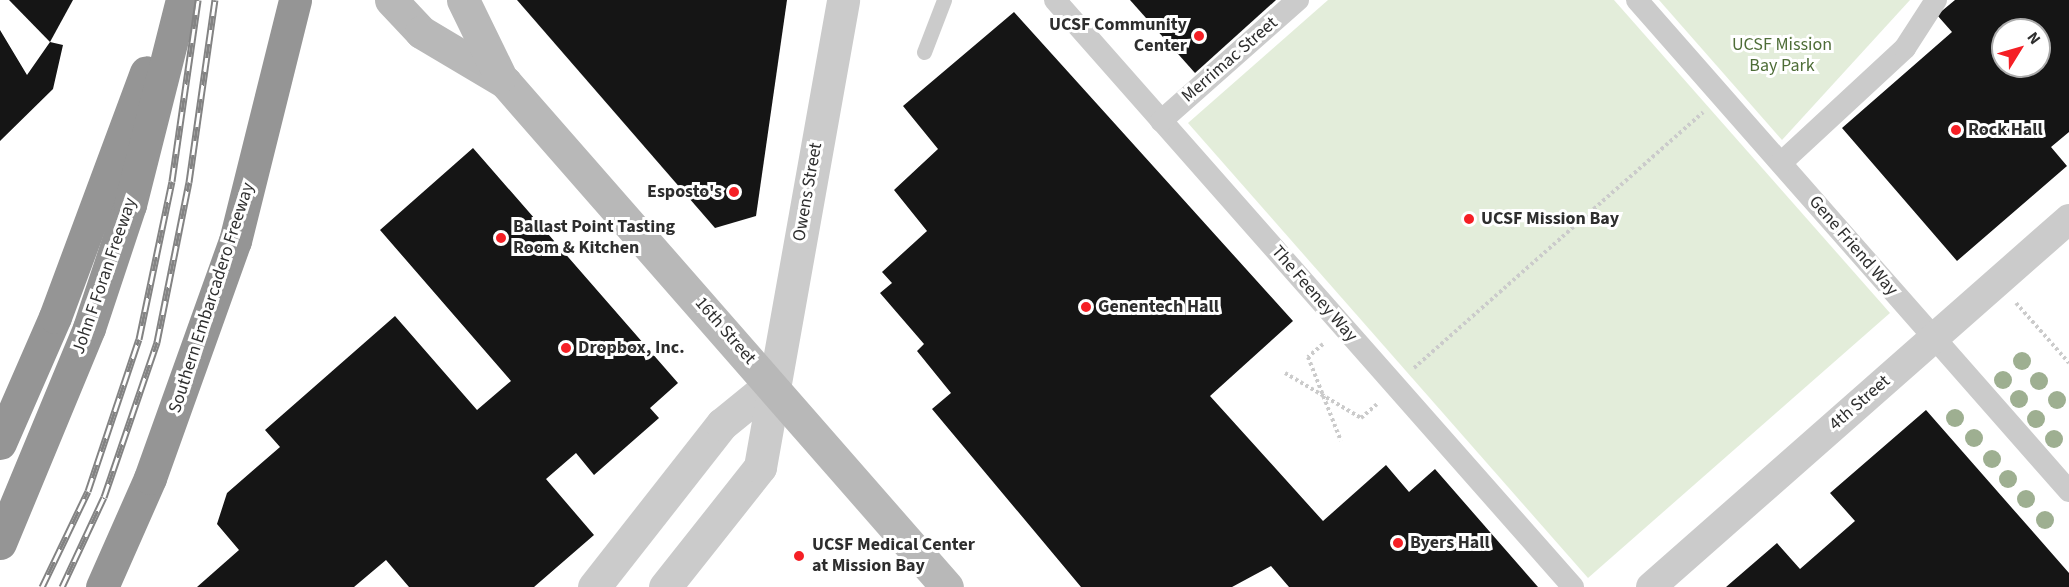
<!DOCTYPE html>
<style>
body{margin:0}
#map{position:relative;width:2069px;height:587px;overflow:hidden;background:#fff;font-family:"Source Sans 3",sans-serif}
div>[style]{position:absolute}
.green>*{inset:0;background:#e3edda}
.building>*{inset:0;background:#151515}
.path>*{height:4px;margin-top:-2px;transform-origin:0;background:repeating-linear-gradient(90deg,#cbcbcb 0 3px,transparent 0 6px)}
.service>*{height:15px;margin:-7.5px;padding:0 7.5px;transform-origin:7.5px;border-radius:7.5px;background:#cbcbcb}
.pedestrian>*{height:22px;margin:-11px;padding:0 11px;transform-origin:11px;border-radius:11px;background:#cbcbcb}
.minor>*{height:30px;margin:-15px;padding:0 15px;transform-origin:15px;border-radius:15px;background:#cbcbcb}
.tertiary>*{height:33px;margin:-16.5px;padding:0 16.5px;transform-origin:16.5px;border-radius:16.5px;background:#cbcbcb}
.secondary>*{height:33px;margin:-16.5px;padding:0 16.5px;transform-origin:16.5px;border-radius:16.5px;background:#b8b8b8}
.motorway>*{height:33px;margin:-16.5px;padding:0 16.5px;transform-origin:16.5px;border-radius:16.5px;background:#959595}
.rail>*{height:7px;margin-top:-3.5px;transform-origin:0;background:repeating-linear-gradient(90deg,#fff 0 14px,#838383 0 28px);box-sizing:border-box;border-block:2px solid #838383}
.trees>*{width:18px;height:18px;margin:-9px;border-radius:50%;background:#9eaf91}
.dots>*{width:16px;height:16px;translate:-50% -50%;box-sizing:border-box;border:3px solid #fff;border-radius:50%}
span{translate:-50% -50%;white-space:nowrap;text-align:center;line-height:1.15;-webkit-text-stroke:6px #fff;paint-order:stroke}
.poi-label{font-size:18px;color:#2e2e2e;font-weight:700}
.right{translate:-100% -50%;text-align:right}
.left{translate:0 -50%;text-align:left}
.park-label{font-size:18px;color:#4e6d37}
.street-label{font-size:18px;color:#2e2e2e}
.north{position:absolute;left:1991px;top:18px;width:60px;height:60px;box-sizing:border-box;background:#fff;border:2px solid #ababab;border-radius:50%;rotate:53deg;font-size:16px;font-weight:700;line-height:24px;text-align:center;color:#2e2e2e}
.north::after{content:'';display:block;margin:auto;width:21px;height:27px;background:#f51f25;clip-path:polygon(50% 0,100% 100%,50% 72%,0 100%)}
</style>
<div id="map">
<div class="green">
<div style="clip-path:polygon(1328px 0,1614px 0,1890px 313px,1588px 578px,1188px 123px)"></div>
<div style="clip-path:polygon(1659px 0,1910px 0,1782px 140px)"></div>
</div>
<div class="building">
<div style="clip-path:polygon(9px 0,73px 0,50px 42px)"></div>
<div style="clip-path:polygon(517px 0,787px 0,756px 216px,715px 228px)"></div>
<div style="clip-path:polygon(1130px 0,1276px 0,1195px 73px)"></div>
<div style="clip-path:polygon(evenodd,1955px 0,2069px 0,2069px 132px,2051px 147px,2067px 166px,1957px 261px,1842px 128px,1952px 32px,1937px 15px,1955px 0,2003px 30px,2039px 30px,2039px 66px,2003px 66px,2003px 30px)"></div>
<div style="clip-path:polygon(1014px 12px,1293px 321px,1210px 396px,1323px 521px,1386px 465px,1409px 492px,1435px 469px,1538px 587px,1289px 587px,1271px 566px,1232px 587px,1081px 587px,932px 409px,951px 393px,917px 351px,924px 344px,880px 293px,892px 283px,882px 272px,927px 231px,894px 190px,938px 149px,903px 106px)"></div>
<div style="clip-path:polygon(0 30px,27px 75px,50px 42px,63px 45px,53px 89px,0 141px)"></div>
<div style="clip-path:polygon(473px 148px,678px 383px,650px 408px,659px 418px,594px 475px,576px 453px,546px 479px,594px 535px,534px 587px,409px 587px,386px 560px,354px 587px,197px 587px,239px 550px,217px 524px,227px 493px,280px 447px,265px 430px,395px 316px,477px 410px,511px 381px,380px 230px)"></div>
<div style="clip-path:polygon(1926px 410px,2069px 573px,2069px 587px,1726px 587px,1777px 543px,1800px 569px,1855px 521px,1830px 493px)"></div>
</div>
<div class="path">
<div style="left:2016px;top:303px;width:80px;rotate:48.5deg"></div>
<div style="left:1323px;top:344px;width:20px;rotate:139deg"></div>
<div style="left:1308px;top:357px;width:90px;rotate:68.6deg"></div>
<div style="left:1414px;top:368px;width:386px;rotate:-41.5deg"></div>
<div style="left:1285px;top:373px;width:88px;rotate:30.6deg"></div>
<div style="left:1361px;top:418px;width:21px;rotate:-41deg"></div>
</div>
<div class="service">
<div style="left:924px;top:52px;width:56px;rotate:-69deg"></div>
</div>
<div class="pedestrian">
<div style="left:1055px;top:0;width:783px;rotate:48.57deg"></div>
<div style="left:1637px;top:0;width:654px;rotate:48.66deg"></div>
<div style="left:1161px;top:121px;width:183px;rotate:-41.5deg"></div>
<div style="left:1781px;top:163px;width:169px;rotate:-42.8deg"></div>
<div style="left:1905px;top:48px;width:57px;rotate:-57.1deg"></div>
</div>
<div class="minor">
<div style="left:1651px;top:587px;width:557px;rotate:-41.36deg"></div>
</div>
<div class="tertiary">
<div style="left:594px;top:587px;width:207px;rotate:-51.9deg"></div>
<div style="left:722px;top:424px;width:63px;rotate:-39.2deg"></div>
<div style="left:665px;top:587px;width:153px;rotate:-51.6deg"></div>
<div style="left:760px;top:467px;width:474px;rotate:-79.9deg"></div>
</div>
<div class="secondary">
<div style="left:391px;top:0;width:44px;rotate:46.8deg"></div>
<div style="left:421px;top:32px;width:98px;rotate:30.8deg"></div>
<div style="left:505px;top:82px;width:671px;rotate:48.81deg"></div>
<div style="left:463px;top:0;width:85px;rotate:64deg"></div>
</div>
<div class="motorway">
<div style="left:0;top:443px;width:137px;rotate:-66.4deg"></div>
<div style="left:55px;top:317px;width:261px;rotate:-69.6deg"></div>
<div style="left:0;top:543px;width:233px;rotate:-67.5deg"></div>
<div style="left:89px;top:328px;width:130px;rotate:-71.6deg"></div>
<div style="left:130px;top:205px;width:211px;rotate:-75.8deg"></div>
<div style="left:102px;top:587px;width:119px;rotate:-66.2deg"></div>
<div style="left:150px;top:478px;width:252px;rotate:-70.3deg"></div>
<div style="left:235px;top:241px;width:248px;rotate:-76deg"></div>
</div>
<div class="rail">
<div style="left:42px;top:587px;width:106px;rotate:-64.4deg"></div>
<div style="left:88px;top:491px;width:160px;rotate:-71.5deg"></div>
<div style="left:139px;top:339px;width:161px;rotate:-78.2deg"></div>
<div style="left:172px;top:181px;width:183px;rotate:-81.8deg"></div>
<div style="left:62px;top:587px;width:99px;rotate:-65deg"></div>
<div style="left:104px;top:497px;width:164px;rotate:-71.1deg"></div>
<div style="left:157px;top:342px;width:163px;rotate:-78.7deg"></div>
<div style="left:189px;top:182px;width:184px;rotate:-81.9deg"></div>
</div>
<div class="trees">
<div style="left:2022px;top:361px"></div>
<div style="left:2003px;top:380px"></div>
<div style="left:2039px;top:381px"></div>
<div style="left:2019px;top:399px"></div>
<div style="left:2057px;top:400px"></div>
<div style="left:1955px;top:418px"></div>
<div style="left:2036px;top:419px"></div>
<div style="left:1974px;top:438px"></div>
<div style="left:2054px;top:439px"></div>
<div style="left:1992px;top:459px"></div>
<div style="left:2008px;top:479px"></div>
<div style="left:2026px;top:499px"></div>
<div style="left:2045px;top:520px"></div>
</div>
<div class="dots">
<div style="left:1199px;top:36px;background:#f51f25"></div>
<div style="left:1956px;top:130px;background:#f51f25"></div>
<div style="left:734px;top:192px;background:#f51f25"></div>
<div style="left:1469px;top:219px;background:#f51f25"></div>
<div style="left:501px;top:238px;background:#f51f25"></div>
<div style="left:1086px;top:307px;background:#f51f25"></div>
<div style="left:566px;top:348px;background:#f51f25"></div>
<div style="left:1398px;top:543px;background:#f51f25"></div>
<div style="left:799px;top:556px;background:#f51f25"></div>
</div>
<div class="poi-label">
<span class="right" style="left:1187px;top:36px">UCSF Community<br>Center</span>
<span class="left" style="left:1968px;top:130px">Rock Hall</span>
<span class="right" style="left:722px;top:192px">Esposto's</span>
<span class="left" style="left:1481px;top:219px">UCSF Mission Bay</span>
<span class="left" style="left:513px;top:238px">Ballast Point Tasting<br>Room &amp; Kitchen</span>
<span class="left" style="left:1098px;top:307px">Genentech Hall</span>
<span class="left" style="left:578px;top:348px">Dropbox, Inc.</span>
<span class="left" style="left:1410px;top:543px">Byers Hall</span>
<span class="left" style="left:812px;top:556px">UCSF Medical Center<br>at Mission Bay</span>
</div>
<div class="park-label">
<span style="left:1782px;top:56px">UCSF Mission<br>Bay Park</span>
</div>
<div class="street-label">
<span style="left:1230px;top:60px;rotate:-41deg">Merrimac Street</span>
<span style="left:808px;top:192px;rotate:-80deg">Owens Street</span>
<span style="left:1853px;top:246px;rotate:49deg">Gene Friend Way</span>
<span style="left:105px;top:276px;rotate:-71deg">John F Foran Freeway</span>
<span style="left:1314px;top:294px;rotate:49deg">The Feeney Way</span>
<span style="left:212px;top:298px;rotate:-72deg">Southern Embarcadero Freeway</span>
<span style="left:725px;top:331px;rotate:49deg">16th Street</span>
<span style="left:1860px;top:403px;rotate:-41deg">4th Street</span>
</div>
<div class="north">N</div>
</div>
